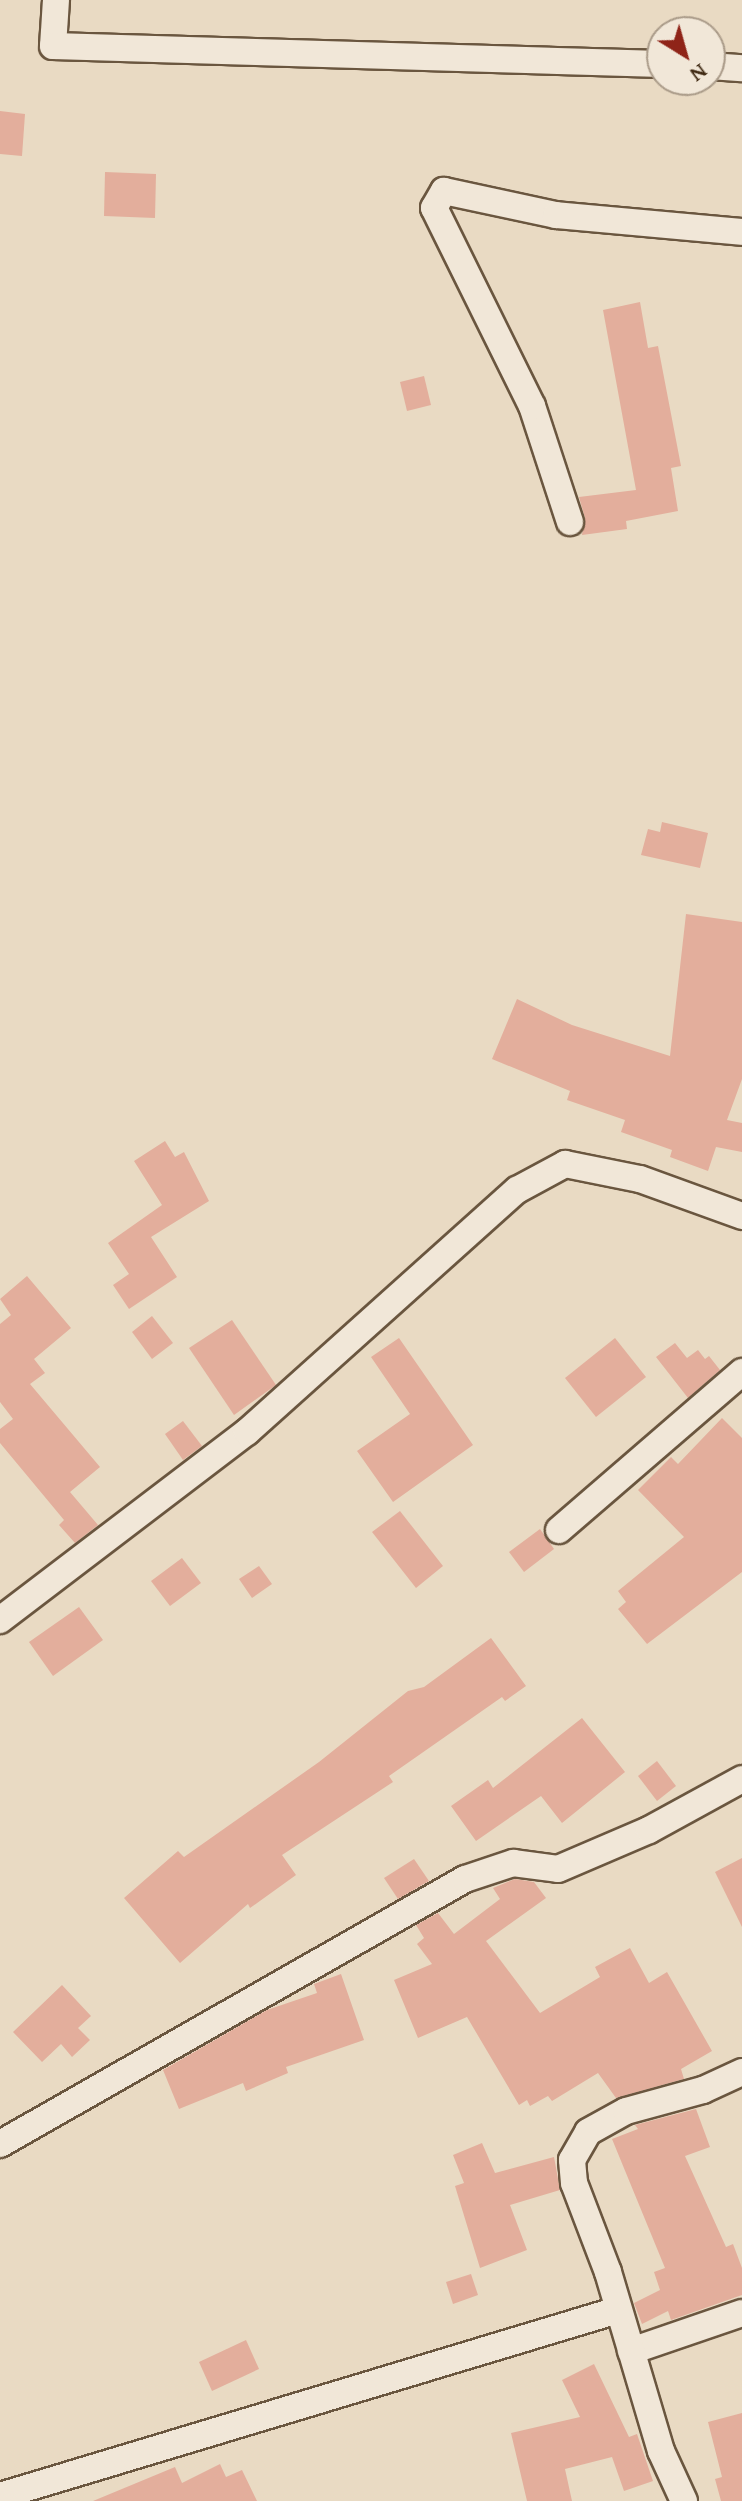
<!DOCTYPE html>
<style>
body{margin:0}
#map{position:relative;width:742px;height:2501px;overflow:hidden;background:#e9dac3;font-family:"Gentium Book Plus",serif}
div>[style]{position:absolute}
.building>*{inset:0;background:#e3ae9c}
.roads{filter:drop-shadow(2px 0 #6a563f) drop-shadow(-2px 0 #6a563f) drop-shadow(0 2px #6a563f) drop-shadow(0 -2px #6a563f)}
.minor>*{height:26px;margin:-13px;padding:0 13px;transform-origin:13px;border-radius:13px;background:#f1e7d8}
span{translate:-50% -50%;white-space:nowrap;text-align:center;line-height:1.15;-webkit-text-stroke:6px #f1e7d8;paint-order:stroke}
.north{position:absolute;left:646px;top:16px;width:80px;height:80px;box-sizing:border-box;background:#f1e7d8;border:2px solid #aa9b89;border-radius:50%;rotate:143deg;font-size:22px;font-weight:700;line-height:32px;text-align:center;color:#402a13}
.north::after{content:'';display:block;margin:auto;width:28px;height:36px;background:#8f2418;clip-path:polygon(50% 0,100% 100%,50% 72%,0 100%)}
</style>
<div id="map">
<div class="building">
<div style="clip-path:polygon(0 111px,25px 114px,22px 156px,0 154px)"></div>
<div style="clip-path:polygon(105px 172px,156px 174px,155px 218px,104px 216px)"></div>
<div style="clip-path:polygon(640px 302px,648px 348px,658px 346px,681px 466px,671px 468px,678px 511px,626px 521px,627px 529px,582px 535px,585px 518px,579px 497px,636px 490px,603px 310px)"></div>
<div style="clip-path:polygon(424px 376px,431px 405px,407px 411px,400px 382px)"></div>
<div style="clip-path:polygon(662px 822px,708px 833px,700px 868px,641px 855px,648px 829px,660px 832px)"></div>
<div style="clip-path:polygon(686px 914px,742px 922px,742px 1079px,727px 1120px,742px 1123px,742px 1152px,716px 1147px,708px 1171px,670px 1157px,672px 1150px,621px 1132px,625px 1120px,567px 1100px,570px 1091px,492px 1059px,517px 999px,572px 1025px,670px 1056px)"></div>
<div style="clip-path:polygon(165px 1141px,175px 1157px,184px 1152px,209px 1201px,151px 1237px,177px 1277px,129px 1309px,113px 1285px,129px 1274px,108px 1243px,162px 1205px,134px 1161px)"></div>
<div style="clip-path:polygon(27px 1276px,71px 1328px,34px 1359px,45px 1373px,30px 1384px,100px 1467px,70px 1492px,98px 1525px,75px 1543px,59px 1525px,64px 1520px,0 1443px,0 1429px,13px 1419px,0 1402px,0 1324px,11px 1315px,0 1299px)"></div>
<div style="clip-path:polygon(152px 1316px,173px 1343px,152px 1359px,132px 1332px)"></div>
<div style="clip-path:polygon(232px 1320px,276px 1385px,234px 1415px,189px 1348px)"></div>
<div style="clip-path:polygon(399px 1338px,473px 1445px,393px 1502px,357px 1451px,410px 1414px,371px 1357px)"></div>
<div style="clip-path:polygon(615px 1338px,646px 1377px,596px 1417px,565px 1378px)"></div>
<div style="clip-path:polygon(675px 1343px,687px 1358px,698px 1350px,705px 1359px,709px 1356px,720px 1370px,688px 1398px,656px 1357px)"></div>
<div style="clip-path:polygon(722px 1418px,742px 1438px,742px 1572px,647px 1644px,618px 1609px,626px 1602px,618px 1591px,684px 1537px,638px 1490px,671px 1457px,678px 1464px)"></div>
<div style="clip-path:polygon(183px 1421px,202px 1446px,183px 1460px,165px 1434px)"></div>
<div style="clip-path:polygon(400px 1511px,443px 1566px,416px 1588px,372px 1532px)"></div>
<div style="clip-path:polygon(540px 1529px,554px 1549px,524px 1572px,509px 1552px)"></div>
<div style="clip-path:polygon(182px 1558px,201px 1583px,170px 1606px,151px 1581px)"></div>
<div style="clip-path:polygon(259px 1566px,272px 1584px,252px 1598px,239px 1579px)"></div>
<div style="clip-path:polygon(79px 1607px,103px 1640px,53px 1676px,29px 1642px)"></div>
<div style="clip-path:polygon(491px 1638px,526px 1686px,505px 1701px,502px 1697px,389px 1776px,393px 1782px,282px 1855px,296px 1875px,250px 1908px,248px 1904px,180px 1963px,124px 1898px,178px 1851px,184px 1857px,319px 1762px,408px 1691px,424px 1687px)"></div>
<div style="clip-path:polygon(582px 1718px,625px 1772px,562px 1823px,541px 1796px,476px 1841px,451px 1806px,488px 1780px,493px 1788px)"></div>
<div style="clip-path:polygon(657px 1761px,676px 1786px,657px 1801px,638px 1776px)"></div>
<div style="clip-path:polygon(742px 1858px,742px 1927px,715px 1872px)"></div>
<div style="clip-path:polygon(414px 1859px,429px 1881px,398px 1899px,384px 1878px)"></div>
<div style="clip-path:polygon(515px 1879px,534px 1882px,546px 1898px,486px 1941px,540px 2013px,600px 1977px,595px 1967px,630px 1948px,649px 1983px,667px 1972px,712px 2051px,681px 2069px,684px 2079px,616px 2098px,598px 2073px,552px 2101px,548px 2096px,530px 2106px,527px 2100px,519px 2105px,467px 2017px,418px 2038px,394px 1980px,432px 1964px,417px 1944px,424px 1938px,416px 1925px,438px 1913px,454px 1934px,500px 1899px,493px 1888px)"></div>
<div style="clip-path:polygon(341px 1974px,364px 2040px,286px 2067px,288px 2073px,246px 2091px,243px 2083px,179px 2109px,163px 2070px,267px 2010px,317px 1993px,314px 1984px)"></div>
<div style="clip-path:polygon(62px 1985px,91px 2016px,78px 2028px,90px 2040px,72px 2057px,61px 2044px,42px 2062px,13px 2032px)"></div>
<div style="clip-path:polygon(696px 2109px,710px 2147px,685px 2156px,726px 2247px,733px 2244px,742px 2268px,742px 2295px,671px 2320px,668px 2311px,642px 2324px,634px 2303px,660px 2290px,654px 2272px,665px 2268px,612px 2139px,638px 2129px,635px 2125px)"></div>
<div style="clip-path:polygon(482px 2143px,495px 2173px,554px 2157px,560px 2190px,510px 2205px,527px 2250px,480px 2268px,455px 2186px,464px 2183px,453px 2155px)"></div>
<div style="clip-path:polygon(471px 2274px,478px 2295px,453px 2304px,446px 2282px)"></div>
<div style="clip-path:polygon(246px 2340px,259px 2369px,212px 2391px,199px 2362px)"></div>
<div style="clip-path:polygon(594px 2364px,629px 2437px,637px 2434px,653px 2481px,624px 2491px,612px 2457px,565px 2469px,572px 2501px,527px 2501px,511px 2433px,580px 2417px,562px 2380px)"></div>
<div style="clip-path:polygon(742px 2413px,742px 2501px,721px 2501px,715px 2479px,722px 2477px,708px 2422px)"></div>
<div style="clip-path:polygon(220px 2464px,226px 2477px,242px 2470px,257px 2501px,93px 2501px,175px 2467px,182px 2483px)"></div>
</div>
<div class="roads">
<div class="minor">
<div style="left:56px;top:0;width:46px;rotate:93.7deg"></div>
<div style="left:53px;top:46px;width:609px;rotate:1.69deg"></div>
<div style="left:710px;top:66px;width:32px;rotate:4deg"></div>
<div style="left:570px;top:522px;width:122px;rotate:-108.1deg"></div>
<div style="left:532px;top:406px;width:221px;rotate:-116.3deg"></div>
<div style="left:434px;top:208px;width:20px;rotate:-60deg"></div>
<div style="left:444px;top:191px;width:115px;rotate:12.1deg"></div>
<div style="left:556px;top:215px;width:187px;rotate:5.2deg"></div>
<div style="left:559px;top:1530px;width:242px;rotate:-40.8deg"></div>
<div style="left:0;top:1620px;width:310px;rotate:-37.3deg"></div>
<div style="left:247px;top:1432px;width:363px;rotate:-41.9deg"></div>
<div style="left:517px;top:1190px;width:55px;rotate:-28.4deg"></div>
<div style="left:565px;top:1164px;width:76px;rotate:11.3deg"></div>
<div style="left:640px;top:1179px;width:109px;rotate:19.9deg"></div>
<div style="left:0;top:2144px;width:535px;rotate:-29.68deg"></div>
<div style="left:465px;top:1879px;width:51px;rotate:-18.4deg"></div>
<div style="left:513px;top:1863px;width:45px;rotate:7.6deg"></div>
<div style="left:558px;top:1869px;width:99px;rotate:-23.2deg"></div>
<div style="left:649px;top:1830px;width:106px;rotate:-28.7deg"></div>
<div style="left:631px;top:2351px;width:117px;rotate:-18.9deg"></div>
<div style="left:0;top:2496px;width:645px;rotate:-16.75deg"></div>
<div style="left:684px;top:2501px;width:55px;rotate:-114.7deg"></div>
<div style="left:661px;top:2451px;width:187px;rotate:-106.5deg"></div>
<div style="left:608px;top:2272px;width:95px;rotate:-110.9deg"></div>
<div style="left:574px;top:2183px;width:23px;rotate:-95deg"></div>
<div style="left:572px;top:2160px;width:32px;rotate:-60deg"></div>
<div style="left:588px;top:2132px;width:43px;rotate:-28.9deg"></div>
<div style="left:626px;top:2111px;width:80px;rotate:-15.3deg"></div>
<div style="left:703px;top:2090px;width:43px;rotate:-24.8deg"></div>
</div>
</div>
<div class="north">N</div>
</div>
